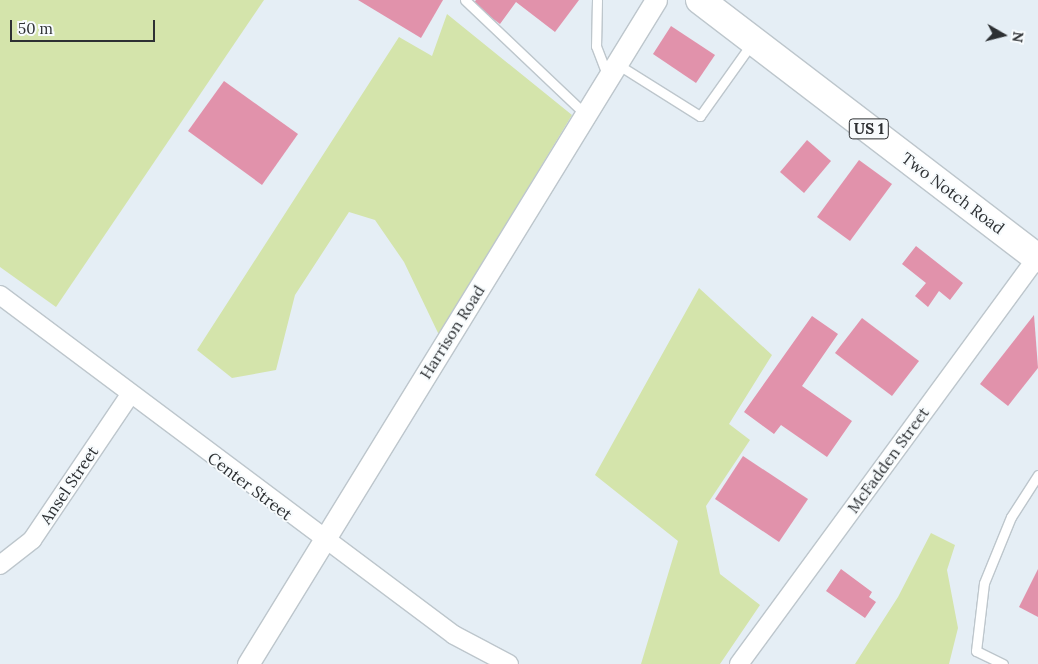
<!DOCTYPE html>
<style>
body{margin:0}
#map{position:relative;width:1038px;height:664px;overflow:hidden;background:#e5eef5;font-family:Lora,serif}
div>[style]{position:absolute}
.green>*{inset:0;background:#d4e4ab}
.building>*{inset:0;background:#e192ab}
.roads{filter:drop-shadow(1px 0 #bdc6cc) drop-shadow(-1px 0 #bdc6cc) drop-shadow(0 1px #bdc6cc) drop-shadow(0 -1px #bdc6cc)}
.service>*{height:9px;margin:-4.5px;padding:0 4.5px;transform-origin:4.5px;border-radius:4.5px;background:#fff}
.minor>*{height:18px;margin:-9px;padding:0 9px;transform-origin:9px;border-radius:9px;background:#fff}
.tertiary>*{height:21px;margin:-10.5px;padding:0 10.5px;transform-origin:10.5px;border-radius:10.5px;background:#fff}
.primary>*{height:28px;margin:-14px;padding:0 14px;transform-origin:14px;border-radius:14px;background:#fff}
span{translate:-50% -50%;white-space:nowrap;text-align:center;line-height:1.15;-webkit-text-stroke:4px #f7fbfd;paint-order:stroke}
.shield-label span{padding:1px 4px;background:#f7fbfd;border:1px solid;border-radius:4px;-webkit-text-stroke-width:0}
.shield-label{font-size:15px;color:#2d3033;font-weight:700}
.street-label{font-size:16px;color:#2d3033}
.north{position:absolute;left:978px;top:10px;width:50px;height:50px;-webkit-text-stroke:4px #f7fbfd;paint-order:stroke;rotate:98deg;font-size:14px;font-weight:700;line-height:20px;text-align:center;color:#2d3033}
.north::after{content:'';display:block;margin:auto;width:18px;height:22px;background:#2d3033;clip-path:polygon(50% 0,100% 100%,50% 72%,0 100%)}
.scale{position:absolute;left:10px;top:20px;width:145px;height:22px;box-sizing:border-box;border:2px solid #2d3033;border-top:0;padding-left:6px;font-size:15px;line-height:18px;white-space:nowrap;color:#2d3033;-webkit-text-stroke:4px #f7fbfd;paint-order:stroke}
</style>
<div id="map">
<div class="green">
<div style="clip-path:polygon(0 0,264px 0,56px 307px,0 267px)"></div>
<div style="clip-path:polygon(447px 14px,572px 115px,439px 335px,404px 262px,375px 220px,349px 212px,295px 295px,276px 370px,232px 378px,197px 350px,399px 37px,432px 56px)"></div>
<div style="clip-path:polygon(699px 288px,772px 355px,729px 424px,750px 440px,706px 506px,720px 574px,760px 605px,720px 664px,641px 664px,678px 541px,595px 475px)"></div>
<div style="clip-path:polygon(931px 533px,955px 545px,947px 570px,958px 628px,949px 664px,855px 664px,898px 597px)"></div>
</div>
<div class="building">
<div style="clip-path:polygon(358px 0,443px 0,421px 38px)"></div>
<div style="clip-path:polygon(476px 0,579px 0,555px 32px,516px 2px,500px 24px,473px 4px)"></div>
<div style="clip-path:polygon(671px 26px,715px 55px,696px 83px,653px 54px)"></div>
<div style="clip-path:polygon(224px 81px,298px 134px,262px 185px,188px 131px)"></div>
<div style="clip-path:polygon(807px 140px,831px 161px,804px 193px,780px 172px)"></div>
<div style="clip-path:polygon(859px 160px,892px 184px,850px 241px,817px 217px)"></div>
<div style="clip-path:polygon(916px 246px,963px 283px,950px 300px,939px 291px,928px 307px,915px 296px,926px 283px,902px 264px)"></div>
<div style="clip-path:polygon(1034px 315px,1038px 368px,1008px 406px,980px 384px)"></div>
<div style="clip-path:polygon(812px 316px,838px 334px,802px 386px,852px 421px,827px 457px,781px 425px,774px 434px,744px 412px)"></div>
<div style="clip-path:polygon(862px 318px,919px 361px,892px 396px,835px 353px)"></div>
<div style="clip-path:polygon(743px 456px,808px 499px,779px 542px,715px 499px)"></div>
<div style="clip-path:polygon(841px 569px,872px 592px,869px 597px,876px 602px,865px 618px,826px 591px)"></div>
<div style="clip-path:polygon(1038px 569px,1038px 617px,1019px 607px)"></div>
</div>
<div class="roads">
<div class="service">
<div style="left:465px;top:0;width:167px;rotate:43.5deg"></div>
<div style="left:597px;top:0;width:46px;rotate:91.2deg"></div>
<div style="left:596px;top:46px;width:31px;rotate:69deg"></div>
<div style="left:617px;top:64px;width:98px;rotate:32.1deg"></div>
<div style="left:700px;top:116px;width:90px;rotate:-54.5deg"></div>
<div style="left:1003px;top:664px;width:30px;rotate:-154deg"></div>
<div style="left:976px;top:651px;width:68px;rotate:-83.3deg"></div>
<div style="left:984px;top:583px;width:71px;rotate:-67.8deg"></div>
<div style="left:1011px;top:517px;width:50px;rotate:-57.3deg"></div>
</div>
<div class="minor">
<div style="left:0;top:295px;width:567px;rotate:36.83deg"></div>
<div style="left:454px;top:635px;width:62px;rotate:27.8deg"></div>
<div style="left:0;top:565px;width:41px;rotate:-38deg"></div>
<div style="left:32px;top:540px;width:174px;rotate:-56deg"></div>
<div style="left:739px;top:664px;width:506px;rotate:-53.76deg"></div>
</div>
<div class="tertiary">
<div style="left:248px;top:664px;width:779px;rotate:-58.43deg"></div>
</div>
<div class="primary">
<div style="left:700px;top:0;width:425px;rotate:37.4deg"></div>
</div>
</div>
<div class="shield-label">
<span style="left:869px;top:129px">US 1</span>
</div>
<div class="street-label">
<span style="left:953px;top:193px;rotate:37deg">Two Notch Road</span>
<span style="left:452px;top:332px;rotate:-58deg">Harrison Road</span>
<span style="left:888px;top:460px;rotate:-54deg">McFadden Street</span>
<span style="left:69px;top:485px;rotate:-56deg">Ansel Street</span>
<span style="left:250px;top:486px;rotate:37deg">Center Street</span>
</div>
<div class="north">N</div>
<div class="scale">50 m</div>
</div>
